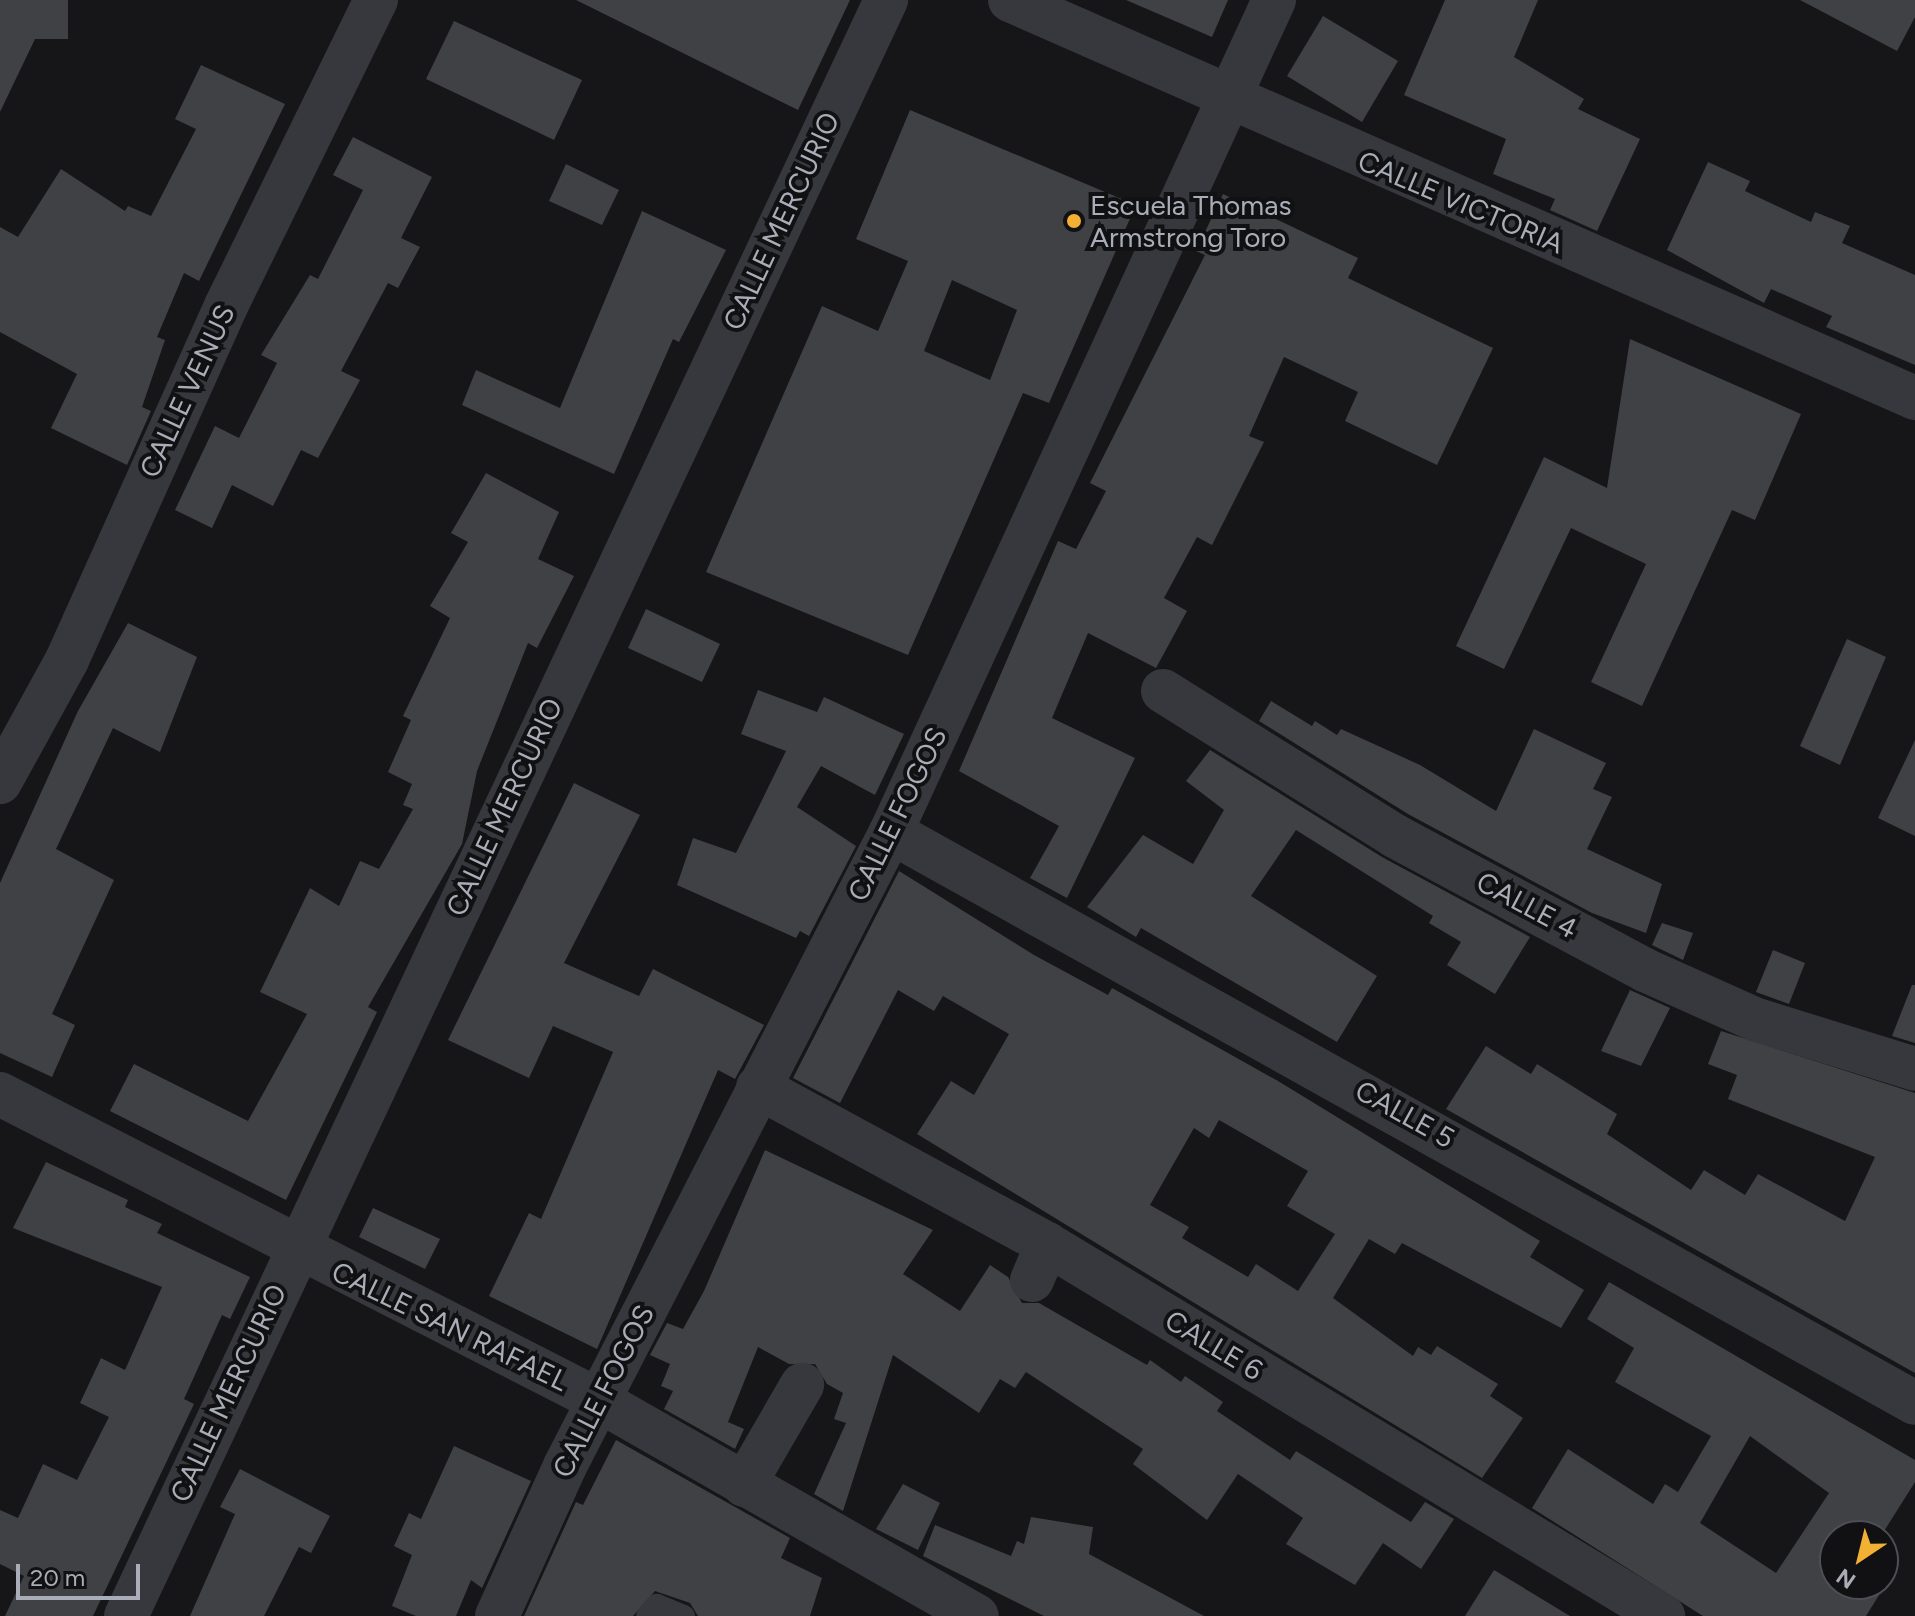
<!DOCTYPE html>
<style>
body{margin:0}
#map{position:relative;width:1915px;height:1616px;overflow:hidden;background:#161618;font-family:Figtree,sans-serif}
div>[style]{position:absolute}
.building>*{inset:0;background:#404145}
.service>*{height:22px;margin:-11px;padding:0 11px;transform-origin:11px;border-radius:11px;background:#37383d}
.minor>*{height:44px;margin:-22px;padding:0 22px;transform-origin:22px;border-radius:22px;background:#37383d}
.dots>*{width:22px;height:22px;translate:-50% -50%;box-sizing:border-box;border:4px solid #111113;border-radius:50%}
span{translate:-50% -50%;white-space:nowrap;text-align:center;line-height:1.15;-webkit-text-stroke:8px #111113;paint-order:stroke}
.street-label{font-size:28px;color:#a8adb8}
.poi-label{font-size:28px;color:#a8adb8}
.left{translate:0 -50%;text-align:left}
.north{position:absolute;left:1819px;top:1520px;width:80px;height:80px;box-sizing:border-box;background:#111113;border:2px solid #4d4f55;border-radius:50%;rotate:215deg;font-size:22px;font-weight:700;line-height:32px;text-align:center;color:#a8adb8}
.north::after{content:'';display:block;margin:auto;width:28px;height:36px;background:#f2b134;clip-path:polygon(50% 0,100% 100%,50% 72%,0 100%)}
.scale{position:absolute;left:16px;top:1564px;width:124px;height:36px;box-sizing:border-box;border:4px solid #a8adb8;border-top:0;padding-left:10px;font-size:24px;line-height:28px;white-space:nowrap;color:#a8adb8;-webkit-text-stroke:6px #111113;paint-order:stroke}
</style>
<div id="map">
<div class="building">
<div style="clip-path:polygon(0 0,68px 0,68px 39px,35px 39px,0 112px)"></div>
<div style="clip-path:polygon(576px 0,850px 0,798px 110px)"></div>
<div style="clip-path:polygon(1126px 0,1228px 0,1212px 37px)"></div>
<div style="clip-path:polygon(1445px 0,1538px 0,1514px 57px,1584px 99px,1578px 109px,1640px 139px,1597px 231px,1550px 210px,1555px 199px,1493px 174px,1506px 139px,1404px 95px)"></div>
<div style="clip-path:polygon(1800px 0,1915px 0,1915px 17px,1897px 51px)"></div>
<div style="clip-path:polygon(1323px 16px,1398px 61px,1362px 122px,1287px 76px)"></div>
<div style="clip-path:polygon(454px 21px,582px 80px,554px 140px,426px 79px)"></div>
<div style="clip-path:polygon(201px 65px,285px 104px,199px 281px,184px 273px,157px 337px,165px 340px,142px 407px,151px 411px,127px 465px,51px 428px,77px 374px,0 332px,0 227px,18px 237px,61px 169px,125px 211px,128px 206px,151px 216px,196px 129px,175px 119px)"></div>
<div style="clip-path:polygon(evenodd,910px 110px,1136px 205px,1049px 403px,1023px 393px,908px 655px,706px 572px,822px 306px,878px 331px,908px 261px,856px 239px,910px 110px,952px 280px,1017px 310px,990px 380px,924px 351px,952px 280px)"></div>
<div style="clip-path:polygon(353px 137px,432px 177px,401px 238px,420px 247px,398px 288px,388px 283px,341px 371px,360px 380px,318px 458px,301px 450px,273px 506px,232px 485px,212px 528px,175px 510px,215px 426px,239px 438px,277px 363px,261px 355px,310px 275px,318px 279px,363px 190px,333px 175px)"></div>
<div style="clip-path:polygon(1708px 162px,1750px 181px,1745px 191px,1811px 222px,1815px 212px,1850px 226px,1842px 243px,1915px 275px,1915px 365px,1826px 327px,1832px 316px,1771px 289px,1764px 303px,1667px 250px)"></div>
<div style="clip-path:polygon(566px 164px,619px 190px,602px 225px,549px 201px)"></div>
<div style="clip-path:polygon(1223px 194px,1358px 258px,1348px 278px,1493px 348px,1437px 465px,1345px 421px,1358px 392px,1284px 357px,1249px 436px,1264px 442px,1212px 545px,1197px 537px,1164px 598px,1187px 611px,1156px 668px,1088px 633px,1052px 718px,1135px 758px,1067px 898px,1030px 878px,1059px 826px,959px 771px,1058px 541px,1076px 549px,1106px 491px,1090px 483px,1205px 255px,1196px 251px)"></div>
<div style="clip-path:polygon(642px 211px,726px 250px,679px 342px,673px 339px,614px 474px,462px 405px,476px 370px,560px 408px)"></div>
<div style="clip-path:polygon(1630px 339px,1801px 414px,1755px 520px,1732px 510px,1642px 706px,1591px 682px,1646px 564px,1571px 528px,1504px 669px,1456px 646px,1544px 457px,1607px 488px)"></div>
<div style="clip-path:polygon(486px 473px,559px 512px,538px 559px,574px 576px,537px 648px,528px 643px,477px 771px,462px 844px,368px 1007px,377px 1012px,286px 1200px,110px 1111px,134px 1064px,248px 1121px,307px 1014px,260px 992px,310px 888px,339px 906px,360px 861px,379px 869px,413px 809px,403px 805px,412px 784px,388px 772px,411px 720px,403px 716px,450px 618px,430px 606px,468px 542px,451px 533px)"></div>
<div style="clip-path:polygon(646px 609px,720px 644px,702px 682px,628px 648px)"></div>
<div style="clip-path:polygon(128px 623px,197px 657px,160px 752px,113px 728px,56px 849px,114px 880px,52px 1014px,75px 1025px,52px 1077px,0 1053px,0 883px,78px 711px)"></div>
<div style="clip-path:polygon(1847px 639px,1886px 657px,1840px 765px,1800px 746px)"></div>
<div style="clip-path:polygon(758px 690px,817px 712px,824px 697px,904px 734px,875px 795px,821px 766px,797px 807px,856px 846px,809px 936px,800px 931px,796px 938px,677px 885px,693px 838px,736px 853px,786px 751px,741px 734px)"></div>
<div style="clip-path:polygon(1271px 701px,1312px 726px,1315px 721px,1337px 735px,1341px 729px,1420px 765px,1496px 811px,1534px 729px,1606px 763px,1593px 789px,1612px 797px,1587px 849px,1662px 884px,1646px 933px,1592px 913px,1408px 814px,1259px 721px)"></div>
<div style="clip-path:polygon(1915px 740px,1915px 836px,1878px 818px)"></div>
<div style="clip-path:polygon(1210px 750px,1382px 857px,1530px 937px,1495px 994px,1447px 965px,1461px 942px,1429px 923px,1433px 916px,1296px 830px,1251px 896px,1377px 976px,1337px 1042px,1141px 928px,1136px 937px,1087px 907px,1143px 835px,1193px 864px,1224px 810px,1186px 781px)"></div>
<div style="clip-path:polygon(574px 783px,640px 815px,564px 963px,639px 996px,653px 969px,764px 1025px,735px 1079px,718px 1070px,597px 1349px,489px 1296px,529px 1213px,541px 1219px,613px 1052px,553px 1026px,529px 1078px,448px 1040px)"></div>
<div style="clip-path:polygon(evenodd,899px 871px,1034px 955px,1108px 995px,1112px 988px,1278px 1081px,1540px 1241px,1530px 1257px,1584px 1290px,1561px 1328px,1402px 1243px,1395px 1254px,1369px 1239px,1333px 1298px,1413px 1356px,1418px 1347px,1431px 1355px,1437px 1346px,1498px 1384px,1490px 1396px,1523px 1418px,1482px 1478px,917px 1134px,951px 1081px,974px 1095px,1009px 1034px,943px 996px,934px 1011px,898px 990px,840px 1103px,793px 1078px,899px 871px,1219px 1120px,1308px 1171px,1287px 1206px,1335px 1234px,1298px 1291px,1256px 1264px,1248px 1277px,1182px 1238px,1189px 1227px,1150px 1205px,1194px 1128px,1209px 1138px,1219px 1120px)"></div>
<div style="clip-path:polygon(1662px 923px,1693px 933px,1683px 960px,1652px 945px)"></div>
<div style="clip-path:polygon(1773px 950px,1805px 963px,1789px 1004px,1756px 992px)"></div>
<div style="clip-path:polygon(1912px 985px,1915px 985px,1915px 1043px,1892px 1036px)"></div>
<div style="clip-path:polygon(1630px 990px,1670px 1008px,1641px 1066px,1601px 1051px)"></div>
<div style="clip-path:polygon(1721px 1031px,1915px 1093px,1915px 1373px,1446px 1109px,1486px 1046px,1531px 1074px,1537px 1064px,1617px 1114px,1607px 1134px,1691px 1190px,1704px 1170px,1745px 1195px,1758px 1174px,1845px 1221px,1875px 1157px,1728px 1099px,1737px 1075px,1708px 1064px)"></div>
<div style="clip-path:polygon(765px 1150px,933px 1230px,903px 1274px,960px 1311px,990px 1265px,1008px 1277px,1022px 1303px,1039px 1303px,1147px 1365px,1150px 1360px,1181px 1382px,1185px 1376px,1223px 1402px,1217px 1411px,1290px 1460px,1296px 1451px,1411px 1522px,1425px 1502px,1454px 1519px,1421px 1569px,1383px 1543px,1355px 1585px,1286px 1544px,1303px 1518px,1238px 1474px,1207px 1520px,1133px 1464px,1143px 1449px,1026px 1372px,1015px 1388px,1000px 1379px,979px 1413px,893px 1355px,843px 1511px,814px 1494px,846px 1423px,834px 1419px,843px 1393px,827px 1384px,815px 1364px,789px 1364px,758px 1347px,728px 1422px,744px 1429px,735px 1449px,664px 1409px,673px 1391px,661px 1386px,670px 1364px,650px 1355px,667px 1323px,683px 1329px,704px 1291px)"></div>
<div style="clip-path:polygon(46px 1162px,128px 1200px,125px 1207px,162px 1224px,157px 1233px,250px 1277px,230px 1319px,222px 1315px,184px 1399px,194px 1404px,93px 1616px,5px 1616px,24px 1576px,0 1564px,0 1510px,18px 1518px,43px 1464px,77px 1480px,109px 1417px,80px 1403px,101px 1358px,125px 1370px,162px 1287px,13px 1228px)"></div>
<div style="clip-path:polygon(373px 1208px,440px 1239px,425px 1269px,359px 1237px)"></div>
<div style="clip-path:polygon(evenodd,1609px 1282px,1915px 1460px,1915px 1482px,1881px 1536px,1835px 1536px,1835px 1584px,1883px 1584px,1883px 1554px,1899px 1563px,1866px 1616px,1703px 1616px,1532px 1508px,1568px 1449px,1653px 1504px,1665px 1484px,1678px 1492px,1711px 1436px,1615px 1382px,1634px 1348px,1587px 1319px,1609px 1282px,1750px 1436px,1829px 1493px,1776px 1573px,1700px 1523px,1750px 1436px)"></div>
<div style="clip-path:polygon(616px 1440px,790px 1538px,781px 1558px,822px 1578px,810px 1616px,698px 1616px,690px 1603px,655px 1591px,633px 1616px,524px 1616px,576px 1502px,583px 1505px)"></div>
<div style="clip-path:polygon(454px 1446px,531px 1481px,482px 1588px,471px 1580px,456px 1616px,416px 1616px,392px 1606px,412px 1555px,394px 1546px,409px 1513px,421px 1519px)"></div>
<div style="clip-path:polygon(240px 1469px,330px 1516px,311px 1553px,299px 1547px,264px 1616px,190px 1616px,235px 1514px,220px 1507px)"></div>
<div style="clip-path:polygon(903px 1484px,940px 1503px,918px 1550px,876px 1529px)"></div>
<div style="clip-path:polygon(1031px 1517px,1093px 1527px,1089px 1554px,1204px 1616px,1044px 1616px,923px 1556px,935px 1525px,1011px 1556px,1017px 1541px,1024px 1544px)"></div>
<div style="clip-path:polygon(1494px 1570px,1570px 1616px,1465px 1616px)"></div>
</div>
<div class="service">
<div style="left:647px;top:1616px;width:15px;rotate:-48deg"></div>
<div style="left:657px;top:1605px;width:29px;rotate:22deg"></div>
</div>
<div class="minor">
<div style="left:1010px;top:0;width:989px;rotate:23.74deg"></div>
<div style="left:1163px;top:691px;width:274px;rotate:32deg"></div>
<div style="left:1395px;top:836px;width:284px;rotate:28.2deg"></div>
<div style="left:1645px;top:970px;width:123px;rotate:24.1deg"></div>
<div style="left:1757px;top:1020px;width:165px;rotate:17.2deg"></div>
<div style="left:0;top:782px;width:139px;rotate:-61.2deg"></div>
<div style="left:67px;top:660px;width:388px;rotate:-65.8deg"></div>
<div style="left:226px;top:306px;width:341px;rotate:-63.9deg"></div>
<div style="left:891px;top:832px;width:1172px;rotate:29.14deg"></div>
<div style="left:758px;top:1087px;width:329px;rotate:28.5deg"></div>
<div style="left:1047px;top:1244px;width:720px;rotate:31.13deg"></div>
<div style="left:0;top:1094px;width:672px;rotate:27.1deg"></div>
<div style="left:598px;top:1400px;width:436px;rotate:29.7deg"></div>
<div style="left:1032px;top:1280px;width:39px;rotate:-67deg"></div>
<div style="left:744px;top:1485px;width:116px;rotate:-59.9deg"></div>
<div style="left:126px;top:1616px;width:1786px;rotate:-64.81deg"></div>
<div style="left:497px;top:1616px;width:165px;rotate:-65.6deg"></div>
<div style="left:565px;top:1466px;width:713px;rotate:-62.79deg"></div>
<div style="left:891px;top:832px;width:916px;rotate:-65.28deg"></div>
</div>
<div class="dots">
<div style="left:1074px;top:221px;background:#f2b134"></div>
</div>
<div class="street-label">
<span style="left:1461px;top:202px;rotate:23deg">CALLE VICTORIA</span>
<span style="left:781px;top:221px;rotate:-65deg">CALLE MERCURIO</span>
<span style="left:187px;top:391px;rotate:-65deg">CALLE VENUS</span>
<span style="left:504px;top:807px;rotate:-65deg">CALLE MERCURIO</span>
<span style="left:897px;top:814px;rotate:-64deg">CALLE FOGOS</span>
<span style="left:1527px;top:905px;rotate:28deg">CALLE 4</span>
<span style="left:1405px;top:1114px;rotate:29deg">CALLE 5</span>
<span style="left:450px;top:1326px;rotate:26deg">CALLE SAN RAFAEL</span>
<span style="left:1214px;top:1345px;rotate:31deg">CALLE 6</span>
<span style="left:603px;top:1391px;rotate:-63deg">CALLE FOGOS</span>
<span style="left:228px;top:1393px;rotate:-65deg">CALLE MERCURIO</span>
</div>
<div class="poi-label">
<span class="left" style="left:1090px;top:221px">Escuela Thomas<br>Armstrong Toro</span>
</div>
<div class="north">N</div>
<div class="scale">20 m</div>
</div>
